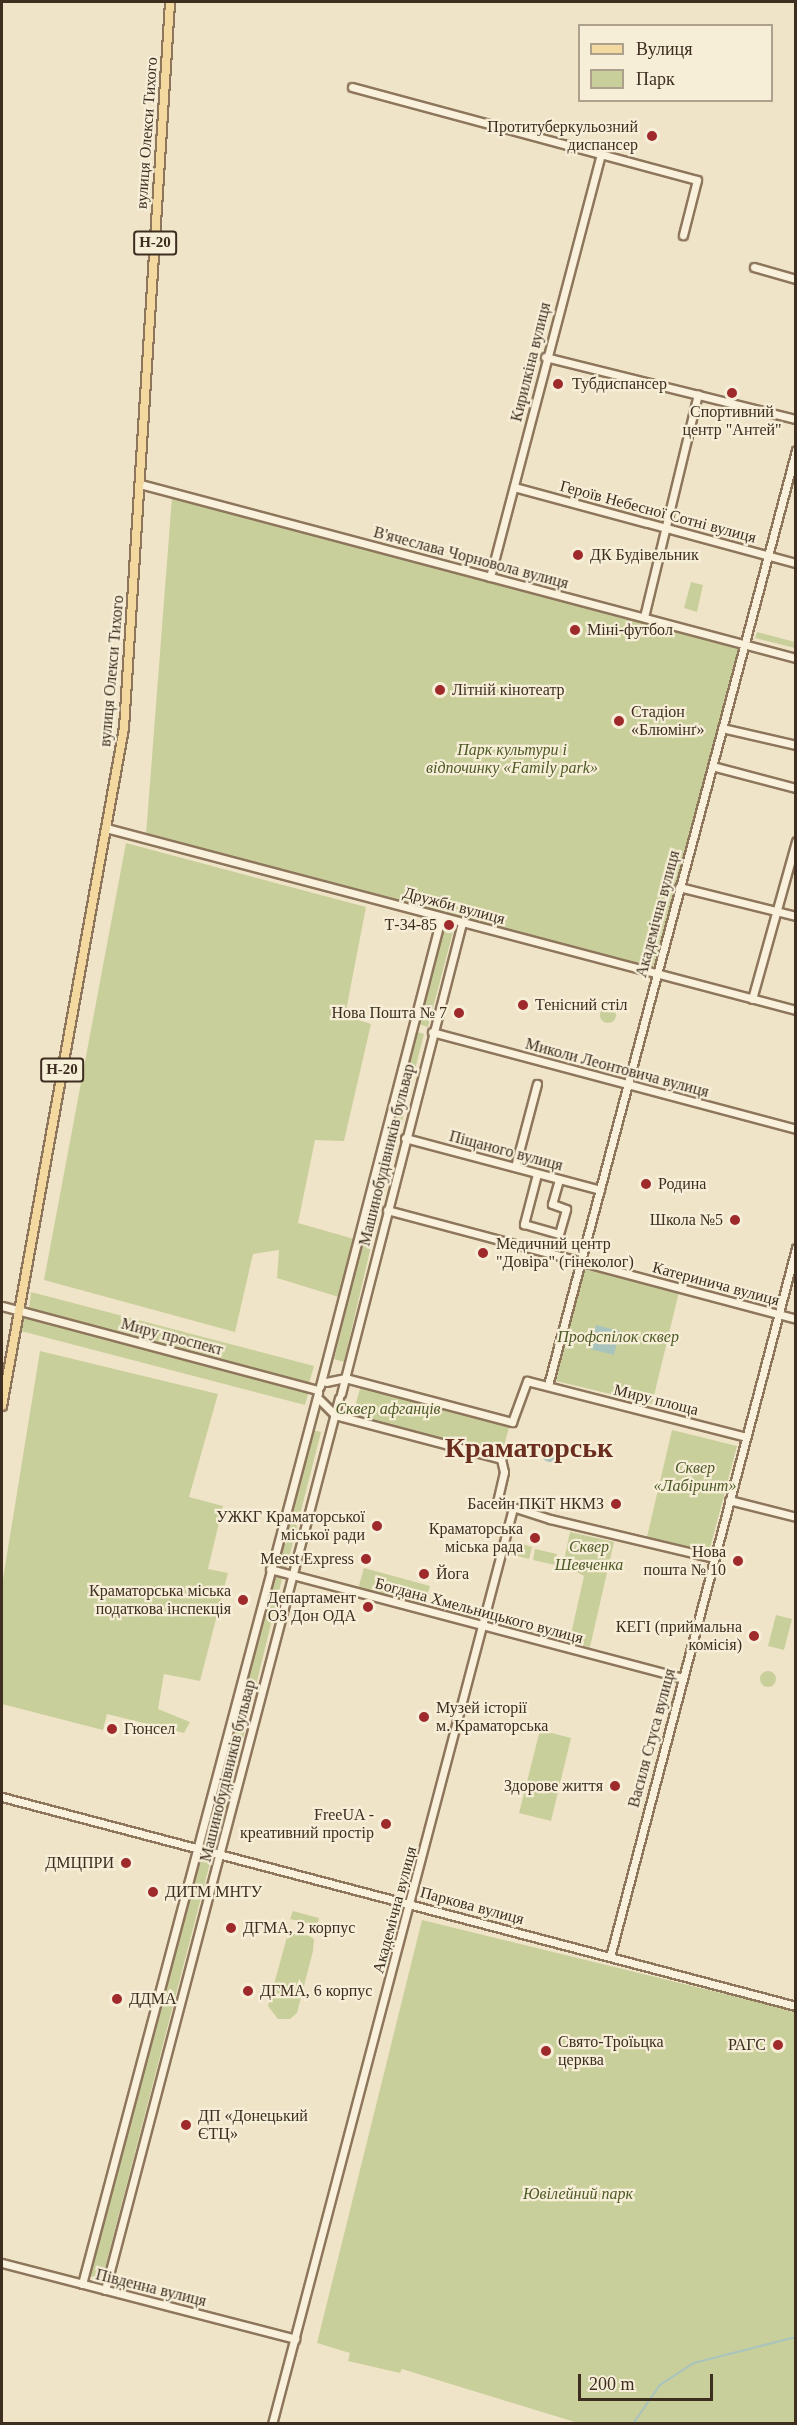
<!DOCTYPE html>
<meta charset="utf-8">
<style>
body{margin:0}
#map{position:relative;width:797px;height:2425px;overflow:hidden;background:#f0e4c8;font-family:Georgia,serif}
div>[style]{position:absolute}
.green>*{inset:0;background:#c9cf9b}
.round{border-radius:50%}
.water>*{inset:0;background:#a9c4bc}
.stream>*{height:1.5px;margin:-0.75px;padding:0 0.75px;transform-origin:0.75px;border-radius:0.75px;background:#a9c4bc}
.roads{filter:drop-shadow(2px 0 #8d765c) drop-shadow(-2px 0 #8d765c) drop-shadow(0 2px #8d765c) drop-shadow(0 -2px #8d765c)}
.minor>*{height:7px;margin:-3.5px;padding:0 3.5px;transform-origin:3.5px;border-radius:3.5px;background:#faf1dc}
.major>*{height:8px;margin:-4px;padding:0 4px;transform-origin:4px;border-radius:4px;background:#f3d9a0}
.dots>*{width:16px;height:16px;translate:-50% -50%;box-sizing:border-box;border:3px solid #f7eed8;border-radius:50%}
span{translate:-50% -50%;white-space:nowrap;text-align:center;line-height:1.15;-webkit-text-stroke:4.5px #f7eed8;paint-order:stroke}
.shield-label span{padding:2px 4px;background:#f7eed8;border:2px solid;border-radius:4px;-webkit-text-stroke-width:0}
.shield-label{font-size:15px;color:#3d2e20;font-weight:700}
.poi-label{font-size:16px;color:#3d2e20}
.right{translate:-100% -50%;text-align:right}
.left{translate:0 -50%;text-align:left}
.street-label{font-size:16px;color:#3d2e20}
.park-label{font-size:16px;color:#4d5a26;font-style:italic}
.town-label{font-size:28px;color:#6b2e1e;font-weight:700}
.frame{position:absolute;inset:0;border:3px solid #3d2e20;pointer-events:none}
.legend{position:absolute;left:578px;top:24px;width:195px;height:78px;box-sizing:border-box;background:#f7eed8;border:2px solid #ada18e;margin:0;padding:8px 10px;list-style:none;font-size:18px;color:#3d2e20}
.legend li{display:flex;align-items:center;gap:12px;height:30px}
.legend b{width:30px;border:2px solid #ada18e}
.scale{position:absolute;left:578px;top:2374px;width:135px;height:27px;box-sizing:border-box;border:3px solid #3d2e20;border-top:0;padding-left:8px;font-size:18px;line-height:21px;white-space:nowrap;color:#3d2e20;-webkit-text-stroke:4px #f7eed8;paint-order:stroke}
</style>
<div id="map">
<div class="green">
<div style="clip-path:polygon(172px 497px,738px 646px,740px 652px,653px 967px,146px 835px)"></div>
<div style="clip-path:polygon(691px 582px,703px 585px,697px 612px,684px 608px)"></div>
<div style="clip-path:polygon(757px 632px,795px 642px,795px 648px,755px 638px)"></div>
<div style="clip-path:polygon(126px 843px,366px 907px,345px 1016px,371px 1024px,344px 1141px,315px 1140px,298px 1223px,354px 1239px,339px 1297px,277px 1278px,279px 1250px,253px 1254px,235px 1332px,44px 1280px)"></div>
<div style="clip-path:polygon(444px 925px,454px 928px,428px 1027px,418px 1024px)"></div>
<div class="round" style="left:600px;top:1007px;width:16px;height:16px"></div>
<div style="clip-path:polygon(417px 1032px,424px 1034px,381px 1204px,372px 1202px)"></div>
<div style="clip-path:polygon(370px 1210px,379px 1212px,344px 1362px,334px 1359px)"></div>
<div style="clip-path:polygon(583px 1269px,679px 1292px,652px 1404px,556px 1381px)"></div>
<div style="clip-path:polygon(31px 1292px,314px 1366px,309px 1383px,29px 1310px)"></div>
<div style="clip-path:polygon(24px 1317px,309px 1391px,305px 1405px,21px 1331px)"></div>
<div style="clip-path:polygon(40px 1351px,218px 1394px,189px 1497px,223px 1506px,208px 1569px,228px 1573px,200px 1681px,164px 1674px,158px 1709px,190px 1722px,184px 1733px,107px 1714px,103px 1730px,2px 1704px,2px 1585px)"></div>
<div style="clip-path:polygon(361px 1385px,510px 1424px,501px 1456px,352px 1417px)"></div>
<div style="clip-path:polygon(312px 1430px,321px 1432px,286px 1570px,276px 1567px)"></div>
<div style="clip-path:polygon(672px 1430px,737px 1446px,709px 1552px,647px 1537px)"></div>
<div style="clip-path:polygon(570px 1532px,614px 1542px,590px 1647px,569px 1643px,584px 1576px,563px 1565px)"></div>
<div style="clip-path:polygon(513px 1541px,532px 1547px,529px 1559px,509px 1554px)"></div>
<div style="clip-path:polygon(535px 1549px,557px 1554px,555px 1565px,533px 1560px)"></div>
<div style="clip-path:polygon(364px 1568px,430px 1586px,424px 1607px,358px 1589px)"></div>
<div style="clip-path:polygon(272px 1572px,283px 1575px,216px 1849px,202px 1846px)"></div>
<div style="clip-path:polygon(776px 1615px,792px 1619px,784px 1650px,768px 1646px)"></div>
<div class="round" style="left:760px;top:1671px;width:16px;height:16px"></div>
<div style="clip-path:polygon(540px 1730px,571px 1738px,551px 1821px,519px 1813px)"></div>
<div style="clip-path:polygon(197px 1859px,210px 1863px,102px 2280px,90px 2276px)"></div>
<div style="clip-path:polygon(293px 1911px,319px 1918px,317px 1926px,290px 1919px)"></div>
<div style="clip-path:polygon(422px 1920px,795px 2011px,795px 2423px,578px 2423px,402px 2369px,400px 2373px,348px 2361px,350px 2353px,317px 2343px)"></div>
<div style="clip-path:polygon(299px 1930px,314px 1939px,313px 1951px,297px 2013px,290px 2019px,278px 2019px,268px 2006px,287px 1937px)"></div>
</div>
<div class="water">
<div style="clip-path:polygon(596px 1325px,620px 1331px,614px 1355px,590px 1349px)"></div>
<div class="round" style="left:541px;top:1444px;width:18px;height:18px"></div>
</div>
<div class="stream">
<div style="left:633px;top:2424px;width:47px;rotate:-55.3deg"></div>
<div style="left:660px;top:2385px;width:40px;rotate:-32.9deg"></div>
<div style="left:694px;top:2363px;width:105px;rotate:-14.3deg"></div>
</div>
<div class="roads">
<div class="minor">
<div style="left:352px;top:87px;width:357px;rotate:15.1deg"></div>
<div style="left:697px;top:180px;width:57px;rotate:104.3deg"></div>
<div style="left:754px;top:267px;width:44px;rotate:15.9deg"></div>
<div style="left:545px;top:357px;width:259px;rotate:13.9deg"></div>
<div style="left:140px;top:484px;width:679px;rotate:14.86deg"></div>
<div style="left:514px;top:487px;width:292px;rotate:15.1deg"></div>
<div style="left:490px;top:577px;width:437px;rotate:-75.3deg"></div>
<div style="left:644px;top:617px;width:229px;rotate:-76.4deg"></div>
<div style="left:722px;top:728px;width:76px;rotate:12.9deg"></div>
<div style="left:712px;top:766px;width:87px;rotate:14.7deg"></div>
<div style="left:106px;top:828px;width:714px;rotate:14.78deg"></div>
<div style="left:679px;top:887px;width:121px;rotate:13.9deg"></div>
<div style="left:752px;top:999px;width:164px;rotate:-74.4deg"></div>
<div style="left:432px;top:1032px;width:377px;rotate:14.9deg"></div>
<div style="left:405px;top:1138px;width:202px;rotate:14.9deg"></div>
<div style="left:515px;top:1167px;width:86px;rotate:-75.2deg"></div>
<div style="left:537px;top:1174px;width:52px;rotate:104.6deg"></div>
<div style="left:524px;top:1224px;width:36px;rotate:16deg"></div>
<div style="left:559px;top:1234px;width:26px;rotate:-74deg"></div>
<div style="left:566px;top:1209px;width:15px;rotate:-160deg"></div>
<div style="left:552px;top:1204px;width:26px;rotate:-74deg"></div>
<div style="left:387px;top:1210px;width:423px;rotate:14.9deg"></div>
<div style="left:2px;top:1306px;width:327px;rotate:14.9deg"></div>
<div style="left:326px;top:1382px;width:19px;rotate:-12deg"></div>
<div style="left:345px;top:1378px;width:173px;rotate:14.8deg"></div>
<div style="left:512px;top:1422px;width:44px;rotate:-69.9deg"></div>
<div style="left:527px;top:1381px;width:226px;rotate:14.3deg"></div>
<div style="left:548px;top:1385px;width:967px;rotate:-75.14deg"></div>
<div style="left:320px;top:1386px;width:484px;rotate:-75.5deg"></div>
<div style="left:341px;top:1394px;width:487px;rotate:-75.6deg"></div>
<div style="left:320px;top:1400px;width:21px;rotate:45deg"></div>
<div style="left:335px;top:1415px;width:172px;rotate:14.8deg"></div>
<div style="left:501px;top:1459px;width:13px;rotate:77deg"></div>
<div style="left:504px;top:1472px;width:31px;rotate:103deg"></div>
<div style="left:497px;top:1502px;width:56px;rotate:17.8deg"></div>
<div style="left:550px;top:1519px;width:169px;rotate:13.4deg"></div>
<div style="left:729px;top:1500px;width:69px;rotate:14.2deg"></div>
<div style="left:270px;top:1569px;width:426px;rotate:14.8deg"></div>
<div style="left:2px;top:1797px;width:821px;rotate:14.75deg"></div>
<div style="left:610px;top:1957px;width:733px;rotate:-75.3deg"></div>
<div style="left:2px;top:2263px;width:303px;rotate:14.5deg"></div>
<div style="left:82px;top:2284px;width:922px;rotate:-75.16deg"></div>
<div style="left:105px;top:2290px;width:922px;rotate:-75.3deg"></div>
<div style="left:272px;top:2424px;width:947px;rotate:-75.26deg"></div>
</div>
<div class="major">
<div style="left:2px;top:1406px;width:689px;rotate:-79.8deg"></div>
<div style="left:124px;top:728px;width:727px;rotate:-86.37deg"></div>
</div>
</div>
<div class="dots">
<div style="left:652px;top:136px;background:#9e2a2b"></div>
<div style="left:558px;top:384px;background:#9e2a2b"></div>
<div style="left:732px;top:393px;background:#9e2a2b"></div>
<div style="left:578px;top:555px;background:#9e2a2b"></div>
<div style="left:575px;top:630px;background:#9e2a2b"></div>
<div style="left:440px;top:690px;background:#9e2a2b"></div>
<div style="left:619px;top:721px;background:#9e2a2b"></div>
<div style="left:449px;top:925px;background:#9e2a2b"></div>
<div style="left:523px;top:1005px;background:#9e2a2b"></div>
<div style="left:459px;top:1013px;background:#9e2a2b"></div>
<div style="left:646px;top:1184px;background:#9e2a2b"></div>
<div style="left:735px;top:1220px;background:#9e2a2b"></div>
<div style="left:483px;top:1253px;background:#9e2a2b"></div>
<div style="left:616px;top:1504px;background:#9e2a2b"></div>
<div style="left:377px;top:1526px;background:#9e2a2b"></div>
<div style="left:535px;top:1538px;background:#9e2a2b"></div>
<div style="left:366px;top:1559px;background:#9e2a2b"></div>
<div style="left:738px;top:1561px;background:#9e2a2b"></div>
<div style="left:424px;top:1574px;background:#9e2a2b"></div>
<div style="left:243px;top:1600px;background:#9e2a2b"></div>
<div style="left:368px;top:1607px;background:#9e2a2b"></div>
<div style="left:754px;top:1636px;background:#9e2a2b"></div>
<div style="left:424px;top:1717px;background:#9e2a2b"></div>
<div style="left:112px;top:1729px;background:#9e2a2b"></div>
<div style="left:615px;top:1786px;background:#9e2a2b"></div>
<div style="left:386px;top:1824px;background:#9e2a2b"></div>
<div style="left:126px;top:1863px;background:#9e2a2b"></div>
<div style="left:153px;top:1892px;background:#9e2a2b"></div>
<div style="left:231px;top:1928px;background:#9e2a2b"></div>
<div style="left:248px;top:1991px;background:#9e2a2b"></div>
<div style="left:117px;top:1999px;background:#9e2a2b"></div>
<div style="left:778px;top:2045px;background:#9e2a2b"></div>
<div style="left:546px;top:2051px;background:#9e2a2b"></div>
<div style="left:186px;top:2125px;background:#9e2a2b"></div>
</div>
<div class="shield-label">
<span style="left:155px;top:243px">Н-20</span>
<span style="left:62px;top:1070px">Н-20</span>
</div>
<div class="poi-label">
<span class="right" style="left:638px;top:136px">Протитуберкульозний<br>диспансер</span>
<span class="left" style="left:572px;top:384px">Тубдиспансер</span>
<span style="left:732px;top:421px">Спортивний<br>центр "Антей"</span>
<span class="left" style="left:590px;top:555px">ДК Будівельник</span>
<span class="left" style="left:587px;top:630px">Міні-футбол</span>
<span class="left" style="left:452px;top:690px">Літній кінотеатр</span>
<span class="left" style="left:631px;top:721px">Стадіон<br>«Блюмінґ»</span>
<span class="right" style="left:437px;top:925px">Т-34-85</span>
<span class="left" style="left:535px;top:1005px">Тенісний стіл</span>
<span class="right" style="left:447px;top:1013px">Нова Пошта № 7</span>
<span class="left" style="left:658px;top:1184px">Родина</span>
<span class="right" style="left:723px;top:1220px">Школа №5</span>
<span class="left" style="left:496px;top:1253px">Медичний центр<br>"Довіра" (гінеколог)</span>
<span class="right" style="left:604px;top:1504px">Басейн ПКіТ НКМЗ</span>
<span class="right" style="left:365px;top:1526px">УЖКГ Краматорської<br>міської ради</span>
<span class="right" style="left:523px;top:1538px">Краматорська<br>міська рада</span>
<span class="right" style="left:726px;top:1561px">Нова<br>пошта № 10</span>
<span class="right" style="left:354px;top:1559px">Meest Express</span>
<span class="left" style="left:436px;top:1574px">Йога</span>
<span class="right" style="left:231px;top:1600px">Краматорська міська<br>податкова інспекція</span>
<span class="right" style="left:356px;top:1607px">Департамент<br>ОЗ Дон ОДА</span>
<span class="right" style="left:742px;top:1636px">КЕГІ (приймальна<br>комісія)</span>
<span class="left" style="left:436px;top:1717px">Музей історії<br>м. Краматорська</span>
<span class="left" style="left:124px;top:1729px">Гюнсел</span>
<span class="right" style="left:603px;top:1786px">Здорове життя</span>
<span class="right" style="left:374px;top:1824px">FreeUA -<br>креативний простір</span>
<span class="right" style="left:114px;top:1863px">ДМЦПРИ</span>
<span class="left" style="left:165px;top:1892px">ДИТМ МНТУ</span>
<span class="left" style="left:243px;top:1928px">ДГМА, 2 корпус</span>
<span class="left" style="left:260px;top:1991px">ДГМА, 6 корпус</span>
<span class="left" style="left:129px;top:1999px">ДДМА</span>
<span class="left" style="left:558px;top:2051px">Свято-Троїьцка<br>церква</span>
<span class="right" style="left:766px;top:2045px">РАГС</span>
<span class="left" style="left:198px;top:2125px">ДП «Донецький<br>ЄТЦ»</span>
</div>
<div class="street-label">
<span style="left:147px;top:133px;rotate:-86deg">вулиця Олекси Тихого</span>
<span style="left:531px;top:362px;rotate:-76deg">Кирилкіна вулиця</span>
<span style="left:658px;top:512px;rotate:15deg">Героїв Небесної Сотні вулиця</span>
<span style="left:471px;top:558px;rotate:15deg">В'ячеслава Чорновола вулиця</span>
<span style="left:112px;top:671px;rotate:-85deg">вулиця Олекси Тихого</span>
<span style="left:454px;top:906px;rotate:15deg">Дружби вулиця</span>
<span style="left:658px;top:914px;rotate:-75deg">Академічна вулиця</span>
<span style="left:617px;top:1068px;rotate:15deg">Миколи Леонтовича вулиця</span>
<span style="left:506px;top:1151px;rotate:15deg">Піщаного вулиця</span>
<span style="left:387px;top:1155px;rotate:-76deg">Машинобудівників бульвар</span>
<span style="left:716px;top:1284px;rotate:15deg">Катеринича вулиця</span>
<span style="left:172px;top:1337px;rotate:15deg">Миру проспект</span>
<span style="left:656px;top:1400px;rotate:14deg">Миру площа</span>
<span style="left:479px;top:1611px;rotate:15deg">Богдана Хмельницького вулиця</span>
<span style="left:652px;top:1738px;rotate:-75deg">Василя Стуса вулиця</span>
<span style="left:228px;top:1771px;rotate:-76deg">Машинобудівників бульвар</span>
<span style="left:472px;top:1906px;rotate:15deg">Паркова вулиця</span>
<span style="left:395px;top:1910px;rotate:-75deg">Академічна вулиця</span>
<span style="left:151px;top:2288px;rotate:14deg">Південна вулиця</span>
</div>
<div class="park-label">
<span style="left:512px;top:759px">Парк культури і<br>відпочинку «Family park»</span>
<span style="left:618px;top:1337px">Профспілок сквер</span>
<span style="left:388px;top:1409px">Сквер афганців</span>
<span style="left:695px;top:1477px">Сквер<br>«Лабіринт»</span>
<span style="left:589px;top:1556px">Сквер<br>Шевченка</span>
<span style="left:578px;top:2194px">Ювілейний парк</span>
</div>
<div class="town-label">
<span style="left:529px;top:1448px">Краматорськ</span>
</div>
<div class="frame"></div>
<ul class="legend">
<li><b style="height:8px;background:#f3d9a0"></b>Вулиця</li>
<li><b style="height:16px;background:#c9cf9b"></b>Парк</li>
</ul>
<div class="scale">200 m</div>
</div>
